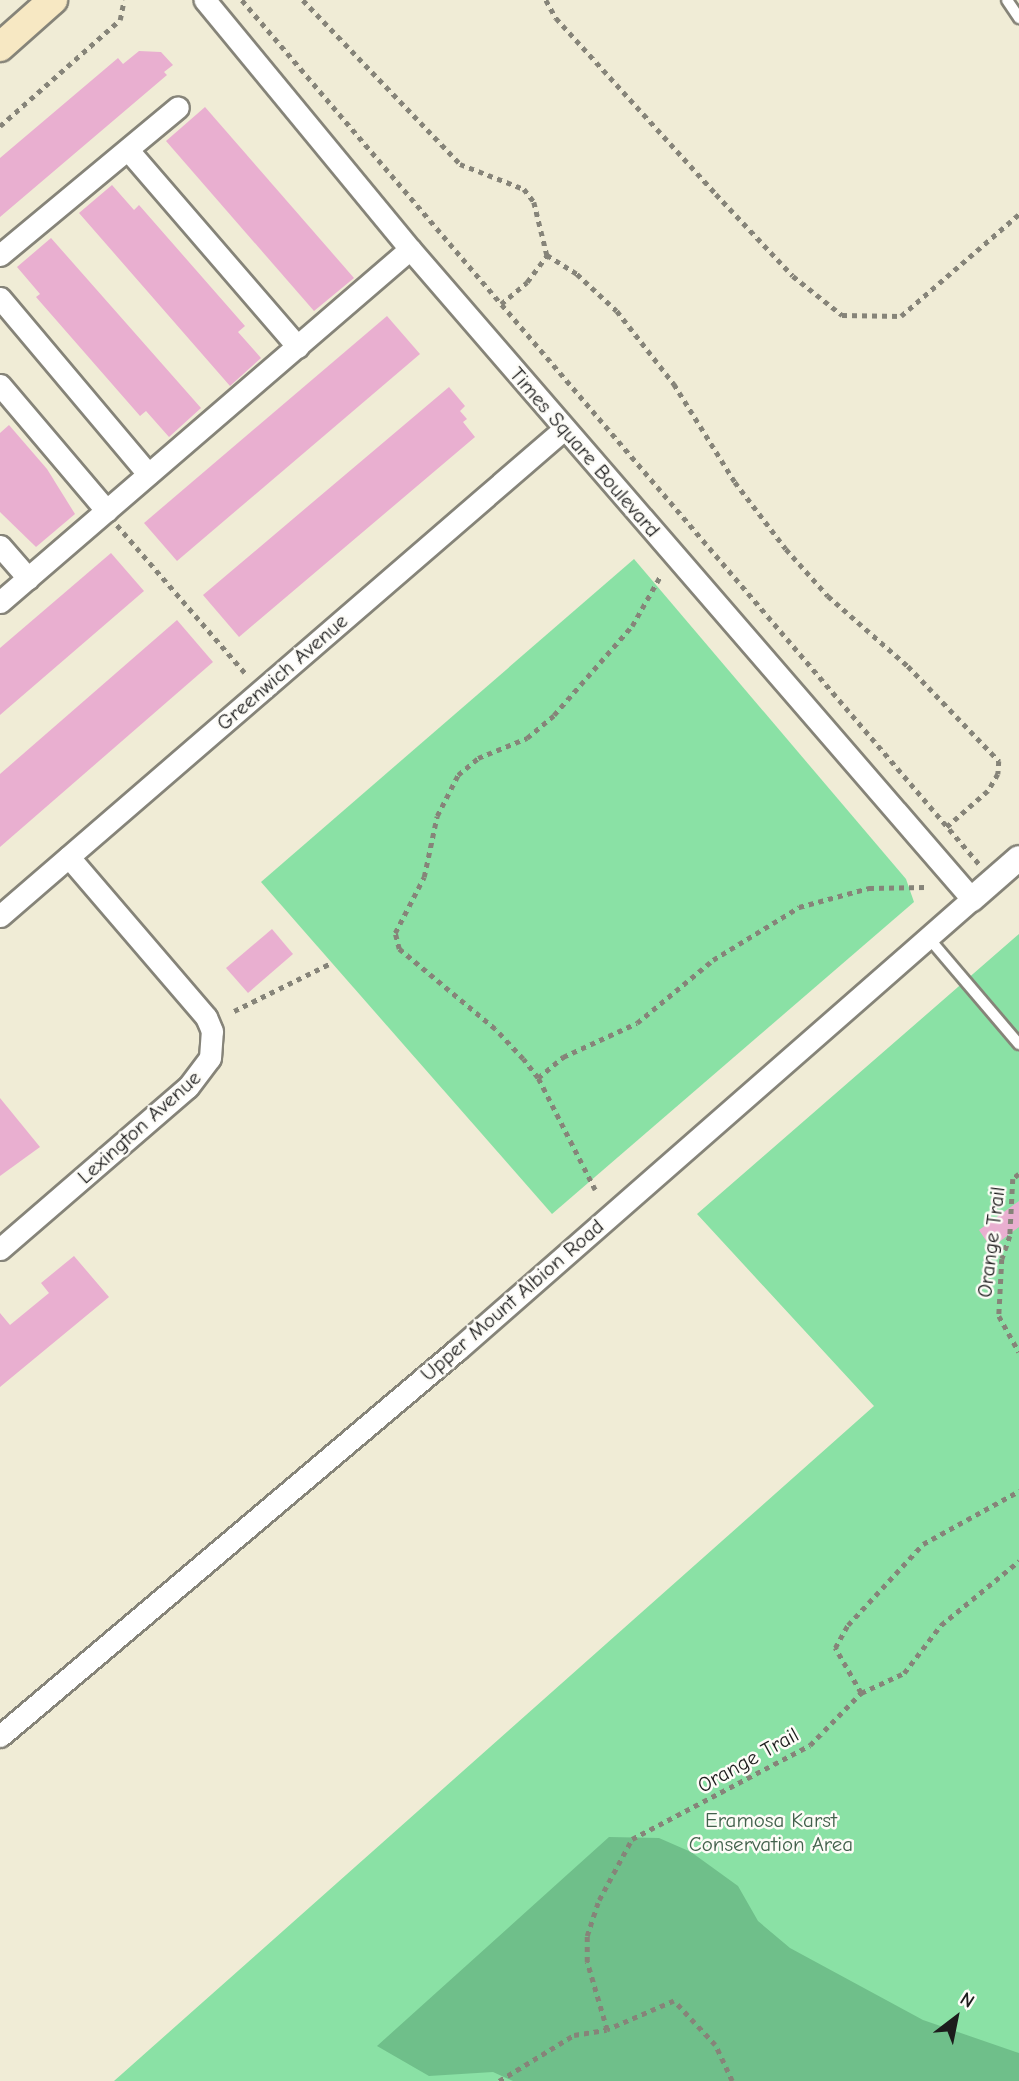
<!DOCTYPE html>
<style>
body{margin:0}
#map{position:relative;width:1019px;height:2081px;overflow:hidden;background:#f0ecd6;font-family:"Comic Neue",sans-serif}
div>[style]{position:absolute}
.green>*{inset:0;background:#8ae1a5}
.forest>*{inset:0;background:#6fbf8a}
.building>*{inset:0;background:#e9afd0}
.path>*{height:4.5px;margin-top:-2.25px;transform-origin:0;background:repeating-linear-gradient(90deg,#868479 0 5px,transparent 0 10px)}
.roads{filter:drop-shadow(2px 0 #868479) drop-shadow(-2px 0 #868479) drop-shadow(0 2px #868479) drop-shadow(0 -2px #868479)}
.service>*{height:10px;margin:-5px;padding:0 5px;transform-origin:5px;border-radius:5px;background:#fff}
.minor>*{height:21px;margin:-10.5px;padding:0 10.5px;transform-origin:10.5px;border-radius:10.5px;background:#fff}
.tertiary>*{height:24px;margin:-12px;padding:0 12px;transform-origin:12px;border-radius:12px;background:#fff}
.secondary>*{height:28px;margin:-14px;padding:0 14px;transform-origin:14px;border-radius:14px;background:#f7e8c3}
span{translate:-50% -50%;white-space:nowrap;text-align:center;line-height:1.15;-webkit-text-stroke:5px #fdfcf7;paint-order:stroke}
.street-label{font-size:21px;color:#1c1c1c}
.park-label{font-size:21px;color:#42614c}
.north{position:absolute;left:921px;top:1983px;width:70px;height:70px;-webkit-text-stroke:5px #fdfcf7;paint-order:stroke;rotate:32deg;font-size:19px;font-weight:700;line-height:28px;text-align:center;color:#1c1c1c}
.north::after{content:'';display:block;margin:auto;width:24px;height:32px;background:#1c1c1c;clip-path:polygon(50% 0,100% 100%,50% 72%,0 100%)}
</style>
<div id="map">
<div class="green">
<i style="clip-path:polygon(634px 559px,906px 879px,914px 902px,552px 1214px,261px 882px)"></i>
<i style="clip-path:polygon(1019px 934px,1019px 2081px,114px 2081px,874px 1406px,697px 1214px)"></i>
</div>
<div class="forest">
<i style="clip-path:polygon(609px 1837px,659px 1838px,691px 1852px,738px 1886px,758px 1921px,790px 1948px,923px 2020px,1019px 2053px,1019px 2081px,513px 2081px,493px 2072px,429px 2076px,377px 2046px)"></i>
</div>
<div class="building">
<i style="clip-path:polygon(139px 51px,161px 52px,173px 65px,164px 72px,167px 75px,0 217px,0 158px,118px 58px,123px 64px)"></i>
<i style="clip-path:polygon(205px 107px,354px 278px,314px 311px,166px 141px)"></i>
<i style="clip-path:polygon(112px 185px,134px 210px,139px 205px,245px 326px,238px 332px,261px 358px,230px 386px,79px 213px)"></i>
<i style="clip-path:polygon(51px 238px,201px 408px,169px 437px,146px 411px,140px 416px,36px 297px,40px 294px,17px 267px)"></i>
<i style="clip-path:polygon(387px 316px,420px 354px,177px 561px,144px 523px)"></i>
<i style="clip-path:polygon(449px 387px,465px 406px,460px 411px,467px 419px,463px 422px,475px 437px,239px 637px,203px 595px)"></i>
<i style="clip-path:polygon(9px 425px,47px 469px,75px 514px,36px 547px,0 512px,0 433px)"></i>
<i style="clip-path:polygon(111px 553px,144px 591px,0 715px,0 648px)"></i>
<i style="clip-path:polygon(177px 620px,213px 662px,0 847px,0 774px)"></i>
<i style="clip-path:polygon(272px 929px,293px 954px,248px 993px,226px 968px)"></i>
<i style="clip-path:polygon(0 1098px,40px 1147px,0 1176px)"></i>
<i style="clip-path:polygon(1019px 1201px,1019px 1227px,991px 1248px,979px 1230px)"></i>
<i style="clip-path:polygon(74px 1256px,109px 1297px,0 1387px,0 1313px,10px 1325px,49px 1293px,41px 1283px)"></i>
</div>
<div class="path">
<i style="left:242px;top:0;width:1137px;rotate:49.53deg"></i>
<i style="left:303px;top:0;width:227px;rotate:46.2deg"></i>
<i style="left:460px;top:164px;width:69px;rotate:21.3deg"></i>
<i style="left:524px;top:189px;width:16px;rotate:52deg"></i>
<i style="left:534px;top:202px;width:55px;rotate:76.2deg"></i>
<i style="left:547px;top:255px;width:36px;rotate:32deg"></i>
<i style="left:577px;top:274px;width:54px;rotate:42.8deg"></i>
<i style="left:617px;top:311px;width:93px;rotate:52deg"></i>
<i style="left:674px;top:384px;width:115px;rotate:58.1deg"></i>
<i style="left:735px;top:482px;width:84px;rotate:52.7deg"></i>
<i style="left:786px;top:549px;width:63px;rotate:48.2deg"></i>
<i style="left:828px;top:596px;width:106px;rotate:41.2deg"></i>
<i style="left:908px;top:666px;width:132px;rotate:46.2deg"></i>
<i style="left:999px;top:761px;width:13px;rotate:94deg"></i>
<i style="left:998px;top:774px;width:20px;rotate:120deg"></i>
<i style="left:988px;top:791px;width:55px;rotate:138.7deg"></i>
<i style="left:546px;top:0;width:21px;rotate:61deg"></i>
<i style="left:556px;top:18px;width:238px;rotate:47.7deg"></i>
<i style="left:716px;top:194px;width:112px;rotate:46.8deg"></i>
<i style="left:793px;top:276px;width:63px;rotate:38.5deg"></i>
<i style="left:842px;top:315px;width:59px;rotate:1deg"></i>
<i style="left:901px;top:316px;width:156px;rotate:-40.8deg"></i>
<i style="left:0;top:126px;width:160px;rotate:-41.5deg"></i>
<i style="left:120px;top:20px;width:20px;rotate:-79deg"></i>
<i style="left:501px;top:304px;width:34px;rotate:-40deg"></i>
<i style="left:527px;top:282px;width:34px;rotate:-53deg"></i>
<i style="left:117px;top:525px;width:196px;rotate:49.1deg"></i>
<i style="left:234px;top:1011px;width:106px;rotate:-26.3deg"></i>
<i style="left:538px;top:1078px;width:33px;rotate:-40deg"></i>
<i style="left:563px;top:1057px;width:81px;rotate:-24.7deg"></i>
<i style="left:637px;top:1023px;width:99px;rotate:-39.7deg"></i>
<i style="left:713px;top:960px;width:101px;rotate:-31.6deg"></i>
<i style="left:799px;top:907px;width:73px;rotate:-15.2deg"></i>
<i style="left:869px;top:888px;width:56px;rotate:-1deg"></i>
<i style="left:1019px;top:1174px;width:8px;rotate:140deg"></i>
<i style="left:1013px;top:1179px;width:57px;rotate:93deg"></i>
<i style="left:1010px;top:1236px;width:24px;rotate:109deg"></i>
<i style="left:1002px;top:1259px;width:57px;rotate:93deg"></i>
<i style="left:999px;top:1316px;width:41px;rotate:60.9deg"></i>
<i style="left:595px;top:1190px;width:126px;rotate:-117deg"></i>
<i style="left:538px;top:1078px;width:24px;rotate:-128deg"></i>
<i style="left:523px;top:1059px;width:41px;rotate:-133deg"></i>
<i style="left:495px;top:1029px;width:125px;rotate:-140.2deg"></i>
<i style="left:399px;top:949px;width:16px;rotate:-104deg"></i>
<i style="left:395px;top:933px;width:63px;rotate:-62.6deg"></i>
<i style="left:424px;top:877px;width:62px;rotate:-78deg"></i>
<i style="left:437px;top:816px;width:46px;rotate:-62.9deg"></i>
<i style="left:458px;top:775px;width:26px;rotate:-40deg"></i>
<i style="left:478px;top:758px;width:53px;rotate:-22.2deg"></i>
<i style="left:527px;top:738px;width:35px;rotate:-40deg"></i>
<i style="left:554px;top:715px;width:118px;rotate:-48.8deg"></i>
<i style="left:632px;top:626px;width:59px;rotate:-60.4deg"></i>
<i style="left:861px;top:1693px;width:47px;rotate:-24.9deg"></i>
<i style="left:904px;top:1673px;width:61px;rotate:-52.4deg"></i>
<i style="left:941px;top:1625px;width:101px;rotate:-39.4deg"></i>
<i style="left:499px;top:2081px;width:88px;rotate:-31.5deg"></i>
<i style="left:574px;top:2035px;width:33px;rotate:-9deg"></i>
<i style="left:732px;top:2081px;width:40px;rotate:-115deg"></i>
<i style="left:715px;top:2045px;width:60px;rotate:-133deg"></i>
<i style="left:674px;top:2001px;width:73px;rotate:156.6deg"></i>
<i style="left:607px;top:2030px;width:71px;rotate:-106.4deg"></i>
<i style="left:587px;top:1962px;width:26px;rotate:-90deg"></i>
<i style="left:587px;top:1936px;width:38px;rotate:-72deg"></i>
<i style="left:599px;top:1900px;width:69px;rotate:-61.6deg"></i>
<i style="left:632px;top:1839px;width:201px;rotate:-27.8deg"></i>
<i style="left:810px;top:1745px;width:73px;rotate:-45.6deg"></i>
<i style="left:861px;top:1693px;width:52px;rotate:-120deg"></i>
<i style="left:835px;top:1648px;width:26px;rotate:-61deg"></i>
<i style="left:848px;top:1625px;width:110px;rotate:-47.2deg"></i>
<i style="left:923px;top:1544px;width:110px;rotate:-28.9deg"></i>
</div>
<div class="roads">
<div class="service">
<i style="left:1007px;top:0;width:22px;rotate:56deg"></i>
<i style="left:927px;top:936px;width:142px;rotate:49.6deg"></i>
</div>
<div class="minor">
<i style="left:128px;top:150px;width:260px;rotate:49.2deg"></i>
<i style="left:0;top:255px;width:231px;rotate:-39.7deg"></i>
<i style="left:0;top:298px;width:230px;rotate:49.9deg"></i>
<i style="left:0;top:385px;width:165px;rotate:49.7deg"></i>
<i style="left:0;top:546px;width:43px;rotate:48.8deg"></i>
<i style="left:0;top:602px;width:541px;rotate:-40.73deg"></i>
<i style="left:0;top:916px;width:745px;rotate:-40.81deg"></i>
<i style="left:0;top:1249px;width:248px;rotate:-40.8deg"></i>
<i style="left:188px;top:1087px;width:36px;rotate:-53deg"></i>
<i style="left:210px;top:1058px;width:27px;rotate:-86deg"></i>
<i style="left:212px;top:1031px;width:15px;rotate:-113deg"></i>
<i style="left:206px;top:1017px;width:211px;rotate:-130.6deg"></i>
<i style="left:0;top:1736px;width:598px;rotate:-40.19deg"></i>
<i style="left:457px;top:1350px;width:685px;rotate:-41.21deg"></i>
<i style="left:972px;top:899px;width:859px;rotate:-130.85deg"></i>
<i style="left:410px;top:249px;width:323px;rotate:-129.5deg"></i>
</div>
<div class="tertiary">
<i style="left:972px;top:899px;width:62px;rotate:-41.1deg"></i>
</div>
<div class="secondary">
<i style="left:0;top:47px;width:71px;rotate:-41.6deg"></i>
</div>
</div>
<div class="street-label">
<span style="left:585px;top:452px;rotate:49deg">Times Square Boulevard</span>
<span style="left:282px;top:672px;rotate:-41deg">Greenwich Avenue</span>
<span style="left:139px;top:1127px;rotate:-42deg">Lexington Avenue</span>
<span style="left:991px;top:1242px;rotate:-83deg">Orange Trail</span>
<span style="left:512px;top:1300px;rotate:-41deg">Upper Mount Albion Road</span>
<span style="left:748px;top:1760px;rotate:-29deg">Orange Trail</span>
</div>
<div class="park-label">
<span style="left:771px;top:1832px">Eramosa Karst<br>Conservation Area</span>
</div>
<div class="north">N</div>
</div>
